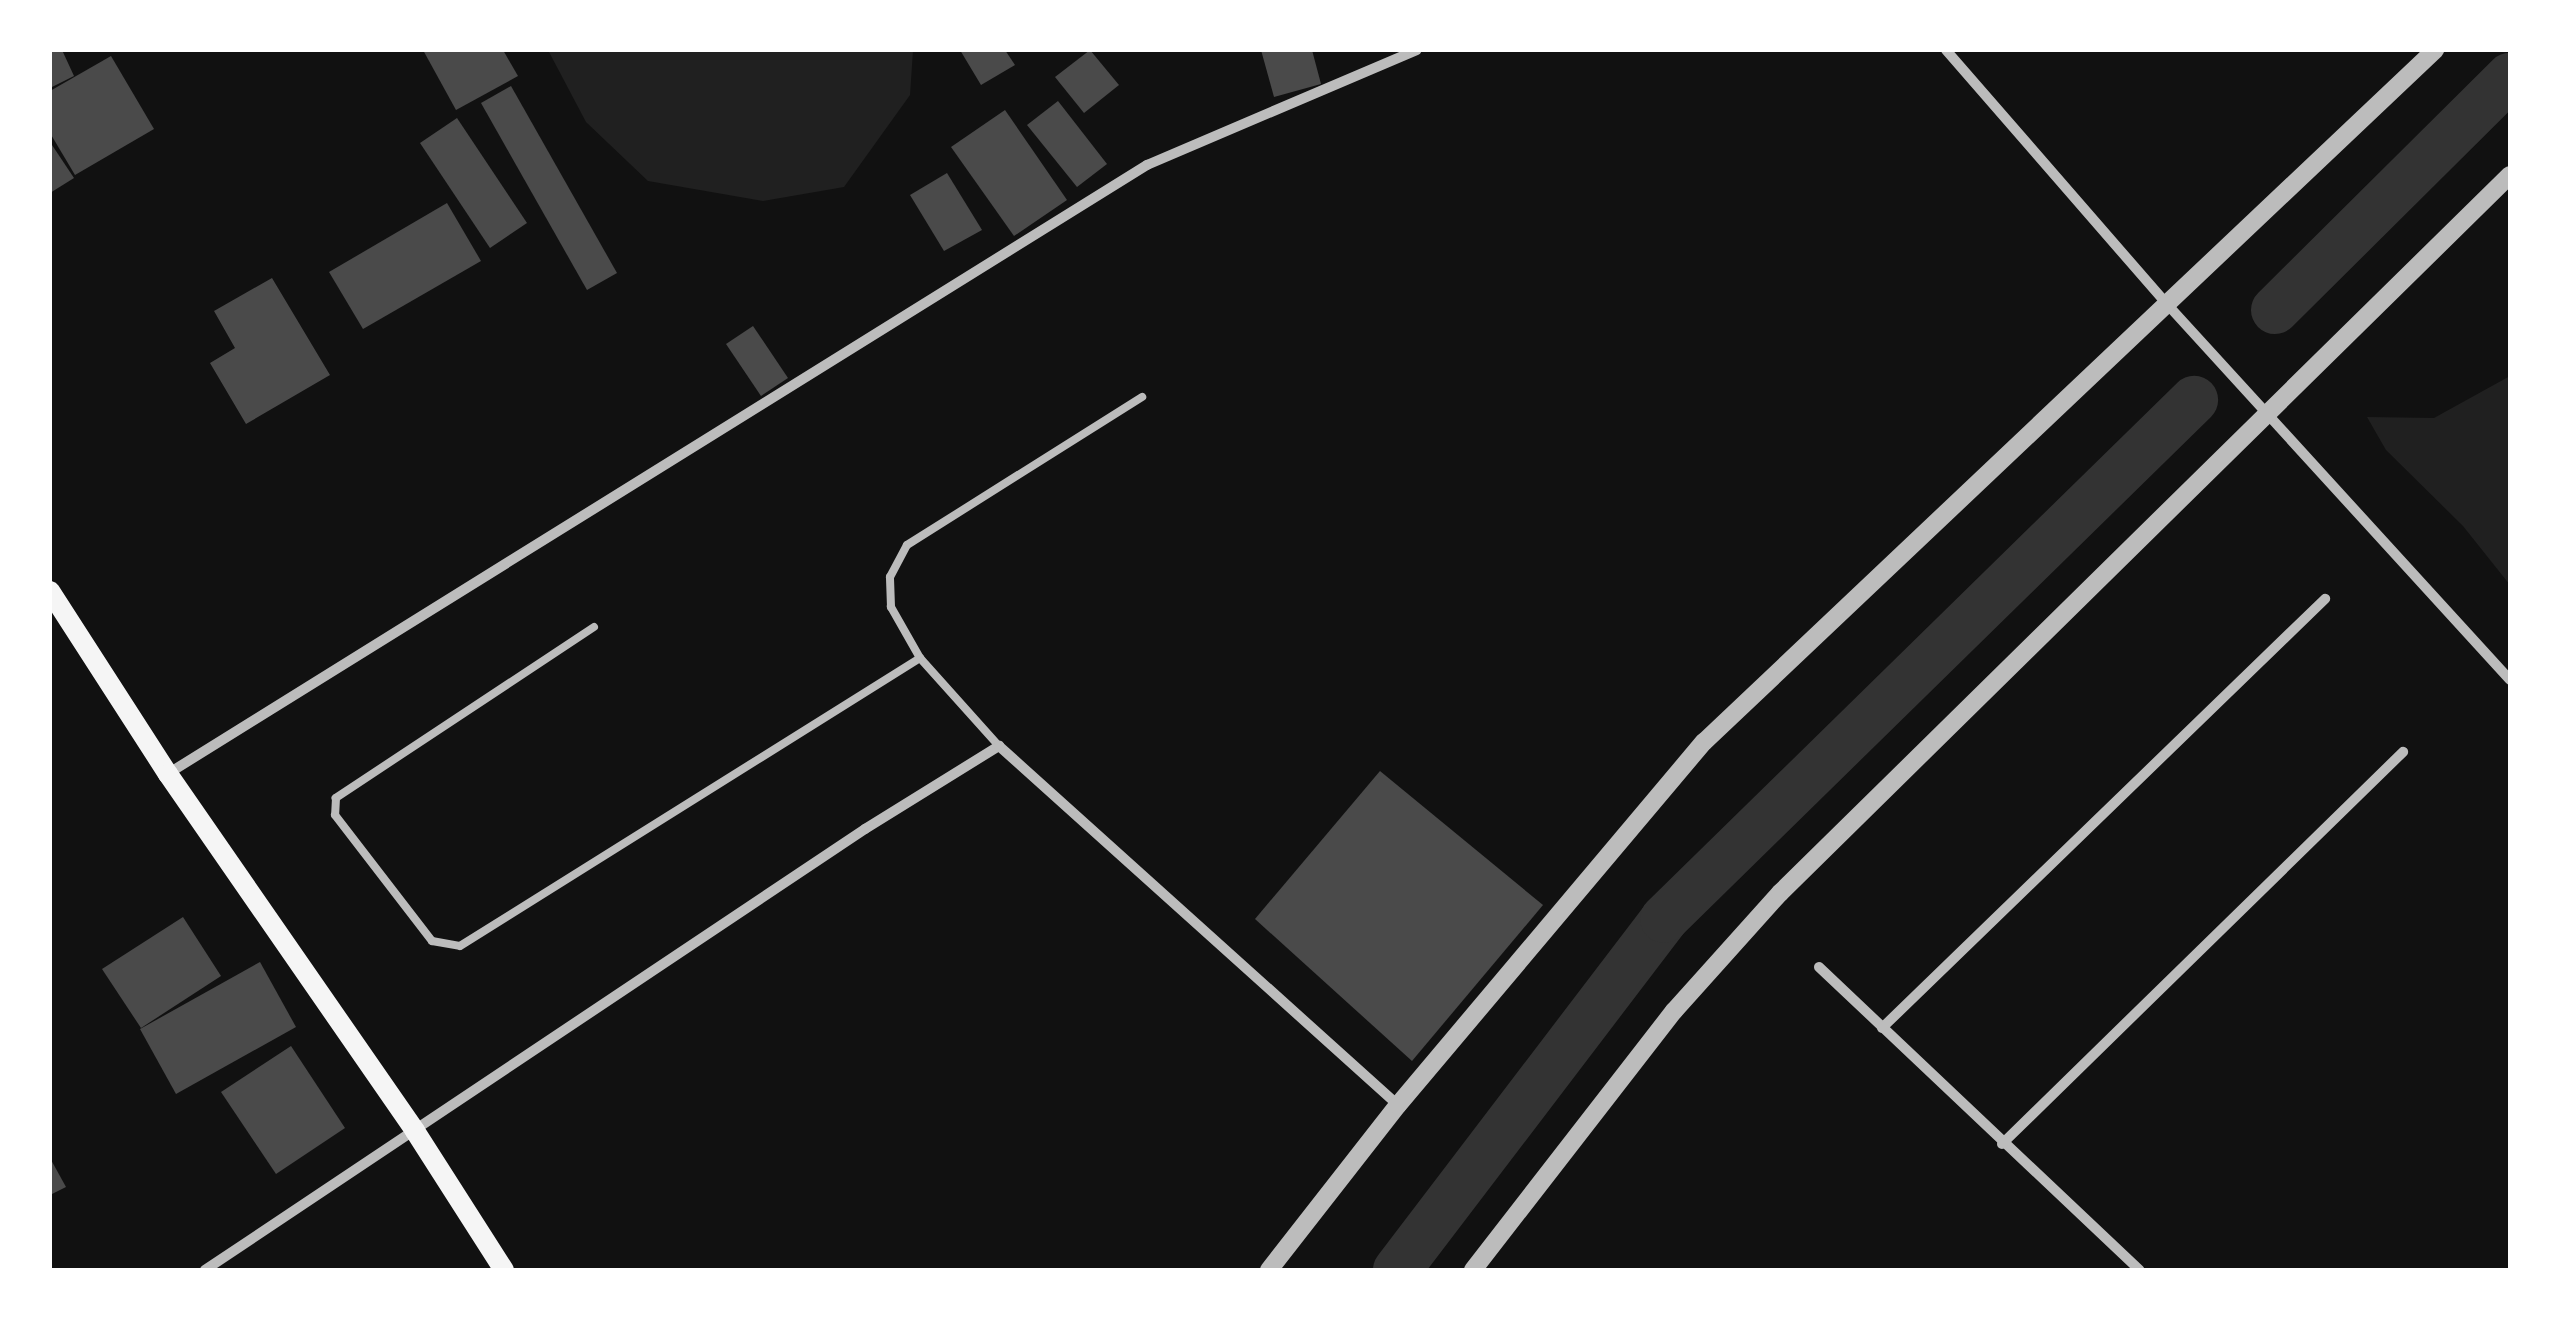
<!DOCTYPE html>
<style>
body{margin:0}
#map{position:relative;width:2560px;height:1320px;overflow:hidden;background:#111;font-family:"Nunito Sans",sans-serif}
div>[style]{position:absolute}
.green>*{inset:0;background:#202020}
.canal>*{height:48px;margin:-24px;padding:0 24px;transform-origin:24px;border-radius:24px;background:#333}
.building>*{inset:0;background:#4a4a4a}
.service>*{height:8px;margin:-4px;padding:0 4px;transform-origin:4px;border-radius:4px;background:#bcbcbc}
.minor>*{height:10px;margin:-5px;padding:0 5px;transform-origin:5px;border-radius:5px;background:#bcbcbc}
.tertiary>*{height:18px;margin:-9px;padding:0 9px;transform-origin:9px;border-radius:9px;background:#bcbcbc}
.secondary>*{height:20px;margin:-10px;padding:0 10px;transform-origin:10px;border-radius:10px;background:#f5f5f5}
span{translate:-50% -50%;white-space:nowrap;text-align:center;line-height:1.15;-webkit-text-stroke:10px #fff;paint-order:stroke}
.frame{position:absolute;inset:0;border:52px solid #fff;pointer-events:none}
</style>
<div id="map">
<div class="green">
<i style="clip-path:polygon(548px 50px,913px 50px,910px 95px,844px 187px,763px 201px,648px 181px,586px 122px)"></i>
<i style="clip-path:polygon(2510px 376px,2510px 585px,2463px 526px,2386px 450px,2367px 417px,2434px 418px)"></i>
</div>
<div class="canal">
<i style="left:2275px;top:310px;width:331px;rotate:-44.8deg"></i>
<i style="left:1397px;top:1270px;width:441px;rotate:-52.7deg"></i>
<i style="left:1664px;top:919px;width:742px;rotate:-44.4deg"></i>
</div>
<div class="building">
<i style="clip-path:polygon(50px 50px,62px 50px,74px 76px,50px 88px)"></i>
<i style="clip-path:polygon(423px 50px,503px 50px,518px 76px,456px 110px)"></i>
<i style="clip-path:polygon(960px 50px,1005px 50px,1015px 65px,981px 85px)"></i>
<i style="clip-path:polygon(1090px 50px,1119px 85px,1084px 113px,1055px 77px)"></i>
<i style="clip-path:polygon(1261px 50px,1312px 50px,1321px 84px,1274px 97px)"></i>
<i style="clip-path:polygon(111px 56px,154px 129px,75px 175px,50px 133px,50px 91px)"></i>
<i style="clip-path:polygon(511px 86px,617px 273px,587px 290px,481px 103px)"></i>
<i style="clip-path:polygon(1058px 101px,1107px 164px,1077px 187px,1027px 125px)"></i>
<i style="clip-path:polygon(1005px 110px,1067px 200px,1014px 236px,951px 147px)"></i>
<i style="clip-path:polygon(457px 118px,527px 223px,490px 248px,420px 143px)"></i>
<i style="clip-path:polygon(50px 142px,74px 178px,50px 193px)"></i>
<i style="clip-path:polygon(947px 173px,982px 230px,944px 251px,910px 195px)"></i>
<i style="clip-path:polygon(447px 203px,481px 261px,363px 329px,329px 272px)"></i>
<i style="clip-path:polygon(272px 278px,330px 375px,246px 424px,210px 363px,235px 348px,214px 311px)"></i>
<i style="clip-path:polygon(753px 326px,788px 378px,761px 396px,726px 344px)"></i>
<i style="clip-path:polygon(1380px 771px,1543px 905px,1412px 1061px,1255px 919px)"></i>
<i style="clip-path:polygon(183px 917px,221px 976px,141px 1028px,102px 969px)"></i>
<i style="clip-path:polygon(260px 962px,296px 1027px,176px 1094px,140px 1029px)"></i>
<i style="clip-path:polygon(291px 1046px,345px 1128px,276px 1174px,221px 1092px)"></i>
<i style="clip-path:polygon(50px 1158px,66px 1187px,50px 1195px)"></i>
</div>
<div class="service">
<i style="left:594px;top:627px;width:310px;rotate:146.5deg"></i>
<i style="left:336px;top:798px;width:17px;rotate:93deg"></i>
<i style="left:335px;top:815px;width:159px;rotate:52.4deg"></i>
<i style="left:432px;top:941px;width:28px;rotate:10deg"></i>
<i style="left:460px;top:946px;width:543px;rotate:-32.05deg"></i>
<i style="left:920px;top:658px;width:118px;rotate:48.1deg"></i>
<i style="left:920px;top:658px;width:59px;rotate:-119.6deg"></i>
<i style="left:891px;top:607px;width:30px;rotate:-92deg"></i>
<i style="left:890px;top:577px;width:36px;rotate:-62deg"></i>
<i style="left:907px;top:545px;width:278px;rotate:-32.2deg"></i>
</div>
<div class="minor">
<i style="left:1946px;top:50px;width:335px;rotate:49deg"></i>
<i style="left:2166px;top:303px;width:510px;rotate:47.62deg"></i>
<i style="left:169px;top:773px;width:1152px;rotate:-31.87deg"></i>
<i style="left:1147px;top:165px;width:293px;rotate:-23.1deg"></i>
<i style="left:1819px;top:967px;width:441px;rotate:43.4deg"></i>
<i style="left:1882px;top:1028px;width:617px;rotate:-44.08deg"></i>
<i style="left:2002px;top:1144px;width:561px;rotate:-44.35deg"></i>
<i style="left:205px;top:1270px;width:794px;rotate:-33.75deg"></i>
<i style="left:865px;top:829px;width:158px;rotate:-31.8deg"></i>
<i style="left:999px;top:746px;width:537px;rotate:41.98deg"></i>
</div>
<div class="tertiary">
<i style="left:1269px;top:1270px;width:209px;rotate:-52deg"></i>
<i style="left:1398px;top:1105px;width:475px;rotate:-49.9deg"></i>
<i style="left:1704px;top:742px;width:1007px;rotate:-43.43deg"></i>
<i style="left:1473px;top:1270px;width:328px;rotate:-52.2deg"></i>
<i style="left:1674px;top:1011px;width:159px;rotate:-48.1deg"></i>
<i style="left:1780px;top:893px;width:1024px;rotate:-44.53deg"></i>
</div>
<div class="secondary">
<i style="left:50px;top:591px;width:218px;rotate:57.2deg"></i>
<i style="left:168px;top:774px;width:434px;rotate:55.3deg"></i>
<i style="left:415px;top:1131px;width:165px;rotate:57.4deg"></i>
</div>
<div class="frame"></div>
</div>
